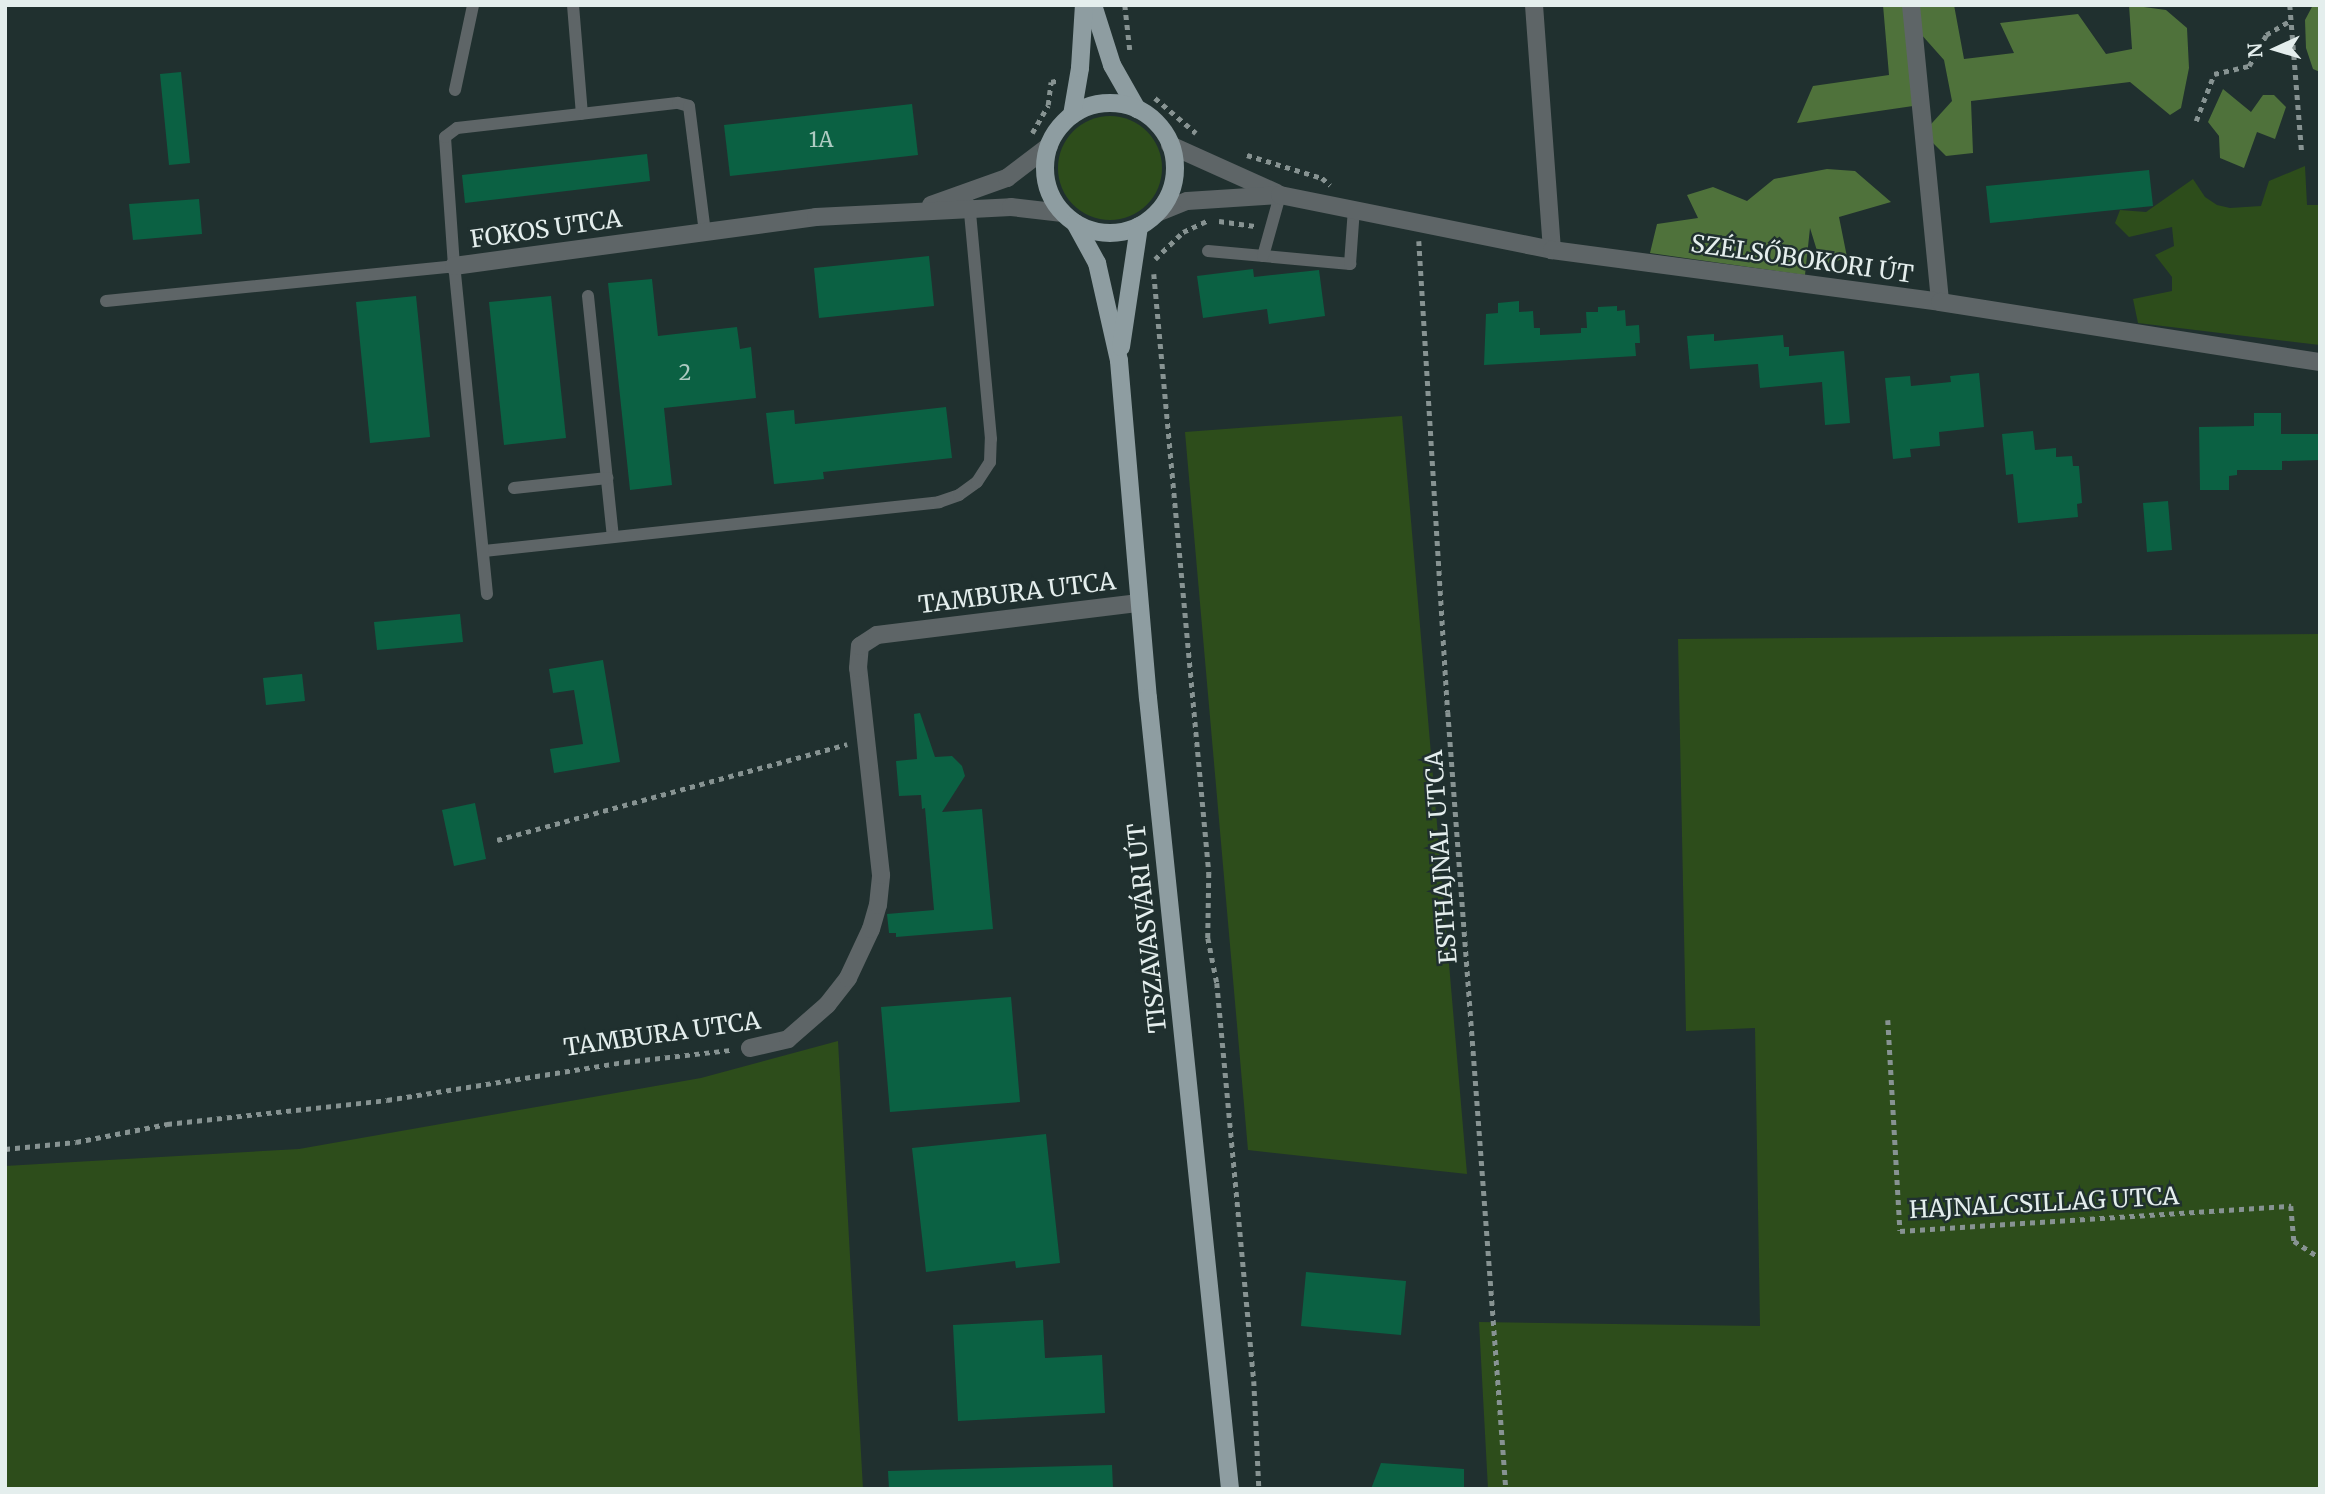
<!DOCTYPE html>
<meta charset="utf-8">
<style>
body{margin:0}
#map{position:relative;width:2325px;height:1494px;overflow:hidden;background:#20302f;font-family:Merriweather,serif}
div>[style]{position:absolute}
.green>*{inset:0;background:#2d4d1b}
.round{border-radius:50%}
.forest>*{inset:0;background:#4f723b}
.building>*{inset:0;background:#0b6143}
.path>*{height:4.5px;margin-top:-2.25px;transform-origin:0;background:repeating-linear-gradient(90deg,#879392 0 5px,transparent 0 10px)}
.service>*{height:12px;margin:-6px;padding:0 6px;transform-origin:6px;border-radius:6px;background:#5e6567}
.minor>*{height:18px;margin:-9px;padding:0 9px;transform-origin:9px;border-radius:9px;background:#5e6567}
.primary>*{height:18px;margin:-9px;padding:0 9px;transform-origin:9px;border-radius:9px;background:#8e9da1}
.primary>.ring{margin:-9px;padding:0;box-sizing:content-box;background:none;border:18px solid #8e9da1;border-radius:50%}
span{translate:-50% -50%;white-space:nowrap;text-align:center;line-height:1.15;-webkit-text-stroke:5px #20302f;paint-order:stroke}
.number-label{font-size:21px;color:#aecbc2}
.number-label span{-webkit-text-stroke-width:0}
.street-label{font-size:24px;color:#e4eeed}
.frame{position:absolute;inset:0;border:7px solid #e4eeed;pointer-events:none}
.north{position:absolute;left:2241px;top:14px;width:70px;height:70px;-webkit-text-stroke:5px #20302f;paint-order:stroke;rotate:266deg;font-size:19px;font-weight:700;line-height:28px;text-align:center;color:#e4eeed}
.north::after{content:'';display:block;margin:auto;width:24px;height:32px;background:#e4eeed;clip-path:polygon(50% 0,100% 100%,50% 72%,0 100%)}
</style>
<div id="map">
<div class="green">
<i class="round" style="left:1058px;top:116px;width:104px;height:104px"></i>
<i style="clip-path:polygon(2305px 166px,2307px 205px,2320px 205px,2320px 345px,2138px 323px,2133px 299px,2172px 291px,2172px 277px,2155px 255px,2174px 246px,2172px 227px,2129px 237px,2115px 223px,2120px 210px,2146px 212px,2193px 179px,2205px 197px,2217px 205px,2230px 208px,2261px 206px,2269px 181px)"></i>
<i style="clip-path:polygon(1402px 416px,1467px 1174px,1248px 1150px,1185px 432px)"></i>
<i style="clip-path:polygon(2320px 634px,2320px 1489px,1488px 1489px,1479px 1322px,1760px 1326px,1755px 1028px,1686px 1031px,1678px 639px)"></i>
<i style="clip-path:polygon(838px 1041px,863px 1489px,5px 1489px,5px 1166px,299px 1149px,701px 1078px)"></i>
</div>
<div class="forest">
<i style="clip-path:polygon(1883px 5px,1903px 5px,1913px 106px,1797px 123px,1813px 86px,1889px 75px)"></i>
<i style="clip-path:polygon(1921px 5px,1954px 5px,1964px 59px,2014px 53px,2000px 23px,2078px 14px,2106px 54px,2132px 49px,2129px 5px,2166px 10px,2187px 28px,2189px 68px,2181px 108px,2170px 115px,2130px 82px,1971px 101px,1973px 153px,1946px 156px,1923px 133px,1952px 101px,1944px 60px,1920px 33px,1918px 9px)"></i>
<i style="clip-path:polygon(2313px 5px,2320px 5px,2320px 72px,2313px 69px,2306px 48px,2305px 20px)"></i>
<i style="clip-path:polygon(2223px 89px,2251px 112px,2263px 95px,2274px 95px,2286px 107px,2275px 139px,2257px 132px,2244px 168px,2220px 158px,2219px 136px,2208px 122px)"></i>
<i style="clip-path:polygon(1827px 169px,1855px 171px,1891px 202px,1839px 217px,1847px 257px,1822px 267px,1810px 228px,1805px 275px,1650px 253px,1657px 224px,1698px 218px,1687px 195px,1713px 187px,1747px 201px,1774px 179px)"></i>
</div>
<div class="building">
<i style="clip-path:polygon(181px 72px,190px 163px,169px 165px,160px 74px)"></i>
<i style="clip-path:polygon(912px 104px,918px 155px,730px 176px,724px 125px)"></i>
<i style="clip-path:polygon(647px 154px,650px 181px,465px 203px,462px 175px)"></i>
<i style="clip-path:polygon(2149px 170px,2153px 206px,1990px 223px,1986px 186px)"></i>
<i style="clip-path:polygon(199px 199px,202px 234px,133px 240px,129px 204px)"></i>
<i style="clip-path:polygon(929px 256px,934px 306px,819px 318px,814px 268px)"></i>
<i style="clip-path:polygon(1253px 269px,1254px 277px,1319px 270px,1325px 316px,1269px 324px,1267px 309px,1203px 318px,1197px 276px)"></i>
<i style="clip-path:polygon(652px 279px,658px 336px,737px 327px,740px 349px,751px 347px,756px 398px,664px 408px,672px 485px,630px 490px,608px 283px)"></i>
<i style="clip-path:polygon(416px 296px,430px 437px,370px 443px,356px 302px)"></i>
<i style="clip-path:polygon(551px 296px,566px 438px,504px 445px,489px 302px)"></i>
<i style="clip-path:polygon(1519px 301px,1519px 312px,1533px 311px,1534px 328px,1540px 328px,1540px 335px,1581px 333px,1581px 328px,1587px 328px,1586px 312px,1598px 312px,1598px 307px,1617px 306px,1617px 311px,1625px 310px,1626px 326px,1639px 325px,1640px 343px,1635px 343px,1636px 356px,1484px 365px,1486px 314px,1498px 313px,1498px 303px)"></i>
<i style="clip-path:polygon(1714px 334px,1714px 341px,1783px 335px,1784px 347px,1789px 347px,1789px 356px,1844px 351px,1850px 423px,1825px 425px,1822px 382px,1760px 388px,1758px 364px,1690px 369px,1687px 336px)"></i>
<i style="clip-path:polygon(1979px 373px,1984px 427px,1939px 432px,1940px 446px,1910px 449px,1911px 457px,1893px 459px,1885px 378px,1910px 376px,1911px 386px,1951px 382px,1950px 376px)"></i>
<i style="clip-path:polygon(946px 407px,952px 458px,823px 472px,824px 479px,774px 484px,766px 413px,794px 410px,795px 424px)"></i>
<i style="clip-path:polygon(2254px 413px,2281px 413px,2281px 434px,2320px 434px,2320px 460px,2282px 461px,2282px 470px,2237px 470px,2237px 475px,2229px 476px,2229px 490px,2200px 490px,2199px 427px,2254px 426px)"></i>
<i style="clip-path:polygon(2033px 431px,2035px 450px,2056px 448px,2056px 457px,2072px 456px,2073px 466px,2079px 466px,2082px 503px,2077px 504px,2078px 517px,2018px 523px,2013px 474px,2006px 475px,2002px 434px)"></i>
<i style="clip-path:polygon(2168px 501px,2172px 550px,2147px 552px,2143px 503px)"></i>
<i style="clip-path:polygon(460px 614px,463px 642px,377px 650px,374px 622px)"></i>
<i style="clip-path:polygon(603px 660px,620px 762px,554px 773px,550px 749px,583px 744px,574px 690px,553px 693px,549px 669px)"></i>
<i style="clip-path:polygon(302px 674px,305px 701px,266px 705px,263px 678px)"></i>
<i style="clip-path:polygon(920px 713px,935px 757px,952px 756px,962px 766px,965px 776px,942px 812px,982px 809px,993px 929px,896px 937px,896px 933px,889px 933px,887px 914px,934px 910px,925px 808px,922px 809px,921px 795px,899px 796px,896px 761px,917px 759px,914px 714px)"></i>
<i style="clip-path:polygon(475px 803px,486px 859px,454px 866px,442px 810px)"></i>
<i style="clip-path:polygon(1011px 997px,1020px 1102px,890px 1112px,881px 1007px)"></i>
<i style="clip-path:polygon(1046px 1134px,1060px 1263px,1016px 1268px,1015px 1261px,926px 1272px,912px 1148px)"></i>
<i style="clip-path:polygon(1306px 1272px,1406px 1281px,1401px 1335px,1301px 1326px)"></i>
<i style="clip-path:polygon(1043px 1320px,1045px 1358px,1102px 1355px,1105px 1413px,958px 1421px,953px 1325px)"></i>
<i style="clip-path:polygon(1381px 1463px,1464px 1469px,1464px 1489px,1371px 1489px)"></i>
<i style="clip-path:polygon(1112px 1465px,1113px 1489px,889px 1489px,888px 1471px)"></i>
</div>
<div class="path">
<i style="left:1125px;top:5px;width:45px;rotate:83.7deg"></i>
<i style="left:2290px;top:5px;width:148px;rotate:85.4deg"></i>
<i style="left:1155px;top:98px;width:54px;rotate:40.5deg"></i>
<i style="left:2196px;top:121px;width:50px;rotate:-69deg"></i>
<i style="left:2214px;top:74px;width:36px;rotate:-13deg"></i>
<i style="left:2249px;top:66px;width:35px;rotate:-61deg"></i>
<i style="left:2266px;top:35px;width:29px;rotate:-31deg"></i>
<i style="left:1032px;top:133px;width:32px;rotate:-60deg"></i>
<i style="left:1048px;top:105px;width:23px;rotate:-83deg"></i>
<i style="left:1051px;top:82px;width:8px;rotate:-14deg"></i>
<i style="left:1247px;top:155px;width:78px;rotate:17deg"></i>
<i style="left:1322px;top:178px;width:11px;rotate:41deg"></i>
<i style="left:1219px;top:221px;width:36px;rotate:8deg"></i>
<i style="left:1419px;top:241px;width:472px;rotate:86.5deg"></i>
<i style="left:1448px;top:712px;width:779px;rotate:85.73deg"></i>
<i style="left:1155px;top:259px;width:39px;rotate:-44deg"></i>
<i style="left:1183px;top:232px;width:26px;rotate:-25deg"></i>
<i style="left:1154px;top:274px;width:602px;rotate:84.75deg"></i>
<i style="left:1209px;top:873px;width:65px;rotate:90.9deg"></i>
<i style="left:1208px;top:938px;width:46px;rotate:78.7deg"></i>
<i style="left:1217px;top:983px;width:400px;rotate:84.7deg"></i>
<i style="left:1254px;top:1381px;width:108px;rotate:87.3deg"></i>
<i style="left:497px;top:840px;width:363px;rotate:-15.3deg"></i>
<i style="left:1888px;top:1020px;width:211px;rotate:86.7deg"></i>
<i style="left:1900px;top:1231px;width:392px;rotate:-3.7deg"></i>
<i style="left:2291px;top:1206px;width:35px;rotate:85deg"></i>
<i style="left:2294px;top:1241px;width:31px;rotate:33deg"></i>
<i style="left:5px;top:1149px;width:71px;rotate:-5.6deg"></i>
<i style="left:76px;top:1142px;width:93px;rotate:-11.2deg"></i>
<i style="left:167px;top:1124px;width:221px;rotate:-6.2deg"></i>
<i style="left:387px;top:1100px;width:241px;rotate:-9.1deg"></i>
<i style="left:625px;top:1062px;width:107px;rotate:-6.5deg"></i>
</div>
<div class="service">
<i style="left:573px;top:5px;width:109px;rotate:85.3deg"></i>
<i style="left:455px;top:90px;width:87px;rotate:-78deg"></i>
<i style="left:1208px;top:251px;width:143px;rotate:5.2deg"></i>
<i style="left:1350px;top:264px;width:56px;rotate:-85.9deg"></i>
<i style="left:1263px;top:256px;width:63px;rotate:-74.4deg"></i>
<i style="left:588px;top:296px;width:242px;rotate:84.1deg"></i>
<i style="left:106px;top:301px;width:350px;rotate:-5.7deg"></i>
<i style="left:514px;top:488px;width:94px;rotate:-6.1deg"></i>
<i style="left:484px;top:551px;width:458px;rotate:-6.1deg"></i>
<i style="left:939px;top:502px;width:21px;rotate:-19deg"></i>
<i style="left:959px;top:495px;width:22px;rotate:-36deg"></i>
<i style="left:977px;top:482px;width:24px;rotate:-57deg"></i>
<i style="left:990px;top:462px;width:23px;rotate:-88deg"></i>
<i style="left:991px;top:439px;width:236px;rotate:-95.3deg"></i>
<i style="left:487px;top:594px;width:330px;rotate:-95.7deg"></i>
<i style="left:454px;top:266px;width:129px;rotate:-94deg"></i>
<i style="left:445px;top:137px;width:15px;rotate:-37deg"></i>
<i style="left:457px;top:128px;width:222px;rotate:-6.5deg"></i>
<i style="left:678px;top:103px;width:11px;rotate:15deg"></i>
<i style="left:689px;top:106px;width:127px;rotate:82.8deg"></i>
</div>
<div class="minor">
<i style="left:1534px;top:5px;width:246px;rotate:85.8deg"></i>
<i style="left:1911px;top:5px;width:298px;rotate:84.4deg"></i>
<i style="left:1170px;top:145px;width:117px;rotate:24.2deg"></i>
<i style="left:931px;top:205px;width:81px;rotate:-19.6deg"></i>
<i style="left:1007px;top:178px;width:53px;rotate:-37.3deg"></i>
<i style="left:1157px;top:213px;width:32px;rotate:-22deg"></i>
<i style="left:1187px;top:201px;width:93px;rotate:-3.7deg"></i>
<i style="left:1280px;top:195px;width:278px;rotate:11.4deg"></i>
<i style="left:1552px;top:250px;width:391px;rotate:7.6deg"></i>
<i style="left:1940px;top:302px;width:385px;rotate:9deg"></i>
<i style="left:454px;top:266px;width:365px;rotate:-7.7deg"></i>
<i style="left:816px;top:217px;width:195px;rotate:-2.9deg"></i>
<i style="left:1011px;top:207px;width:52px;rotate:6.6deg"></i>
<i style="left:750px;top:1048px;width:39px;rotate:-13deg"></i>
<i style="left:788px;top:1039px;width:52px;rotate:-41.1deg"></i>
<i style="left:827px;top:1005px;width:34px;rotate:-52deg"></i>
<i style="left:848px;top:978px;width:54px;rotate:-64.9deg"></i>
<i style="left:871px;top:929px;width:25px;rotate:-74deg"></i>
<i style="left:878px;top:905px;width:30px;rotate:-84deg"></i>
<i style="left:881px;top:875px;width:208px;rotate:-96.3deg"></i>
<i style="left:858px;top:668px;width:22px;rotate:-85deg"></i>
<i style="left:860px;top:646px;width:20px;rotate:-33deg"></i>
<i style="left:877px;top:635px;width:264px;rotate:-7deg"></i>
</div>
<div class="primary">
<i style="left:1093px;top:5px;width:63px;rotate:72.4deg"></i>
<i style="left:1112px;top:65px;width:51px;rotate:60.4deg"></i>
<i class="ring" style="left:1045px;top:103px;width:112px;height:112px"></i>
<i style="left:1072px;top:115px;width:48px;rotate:-80.3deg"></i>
<i style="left:1080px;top:68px;width:63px;rotate:-86.4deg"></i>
<i style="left:1075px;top:223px;width:46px;rotate:61.2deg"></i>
<i style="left:1097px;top:263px;width:100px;rotate:77.3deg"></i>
<i style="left:1119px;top:361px;width:338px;rotate:85.1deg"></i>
<i style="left:1148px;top:698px;width:795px;rotate:84.08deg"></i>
<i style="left:1121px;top:347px;width:122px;rotate:-81.5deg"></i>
</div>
<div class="number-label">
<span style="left:821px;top:140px">1A</span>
<span style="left:685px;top:373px">2</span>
</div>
<div class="street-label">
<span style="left:546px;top:229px;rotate:-8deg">FOKOS UTCA</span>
<span style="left:1802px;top:259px;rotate:8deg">SZÉLSŐBOKORI ÚT</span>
<span style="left:1017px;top:593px;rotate:-7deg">TAMBURA UTCA</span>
<span style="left:1441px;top:857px;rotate:-94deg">ESTHAJNAL UTCA</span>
<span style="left:1147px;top:928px;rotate:-96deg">TISZAVASVÁRI ÚT</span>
<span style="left:662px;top:1034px;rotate:-8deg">TAMBURA UTCA</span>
<span style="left:2044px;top:1203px;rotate:-3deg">HAJNALCSILLAG UTCA</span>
</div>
<div class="frame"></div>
<div class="north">N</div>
</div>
